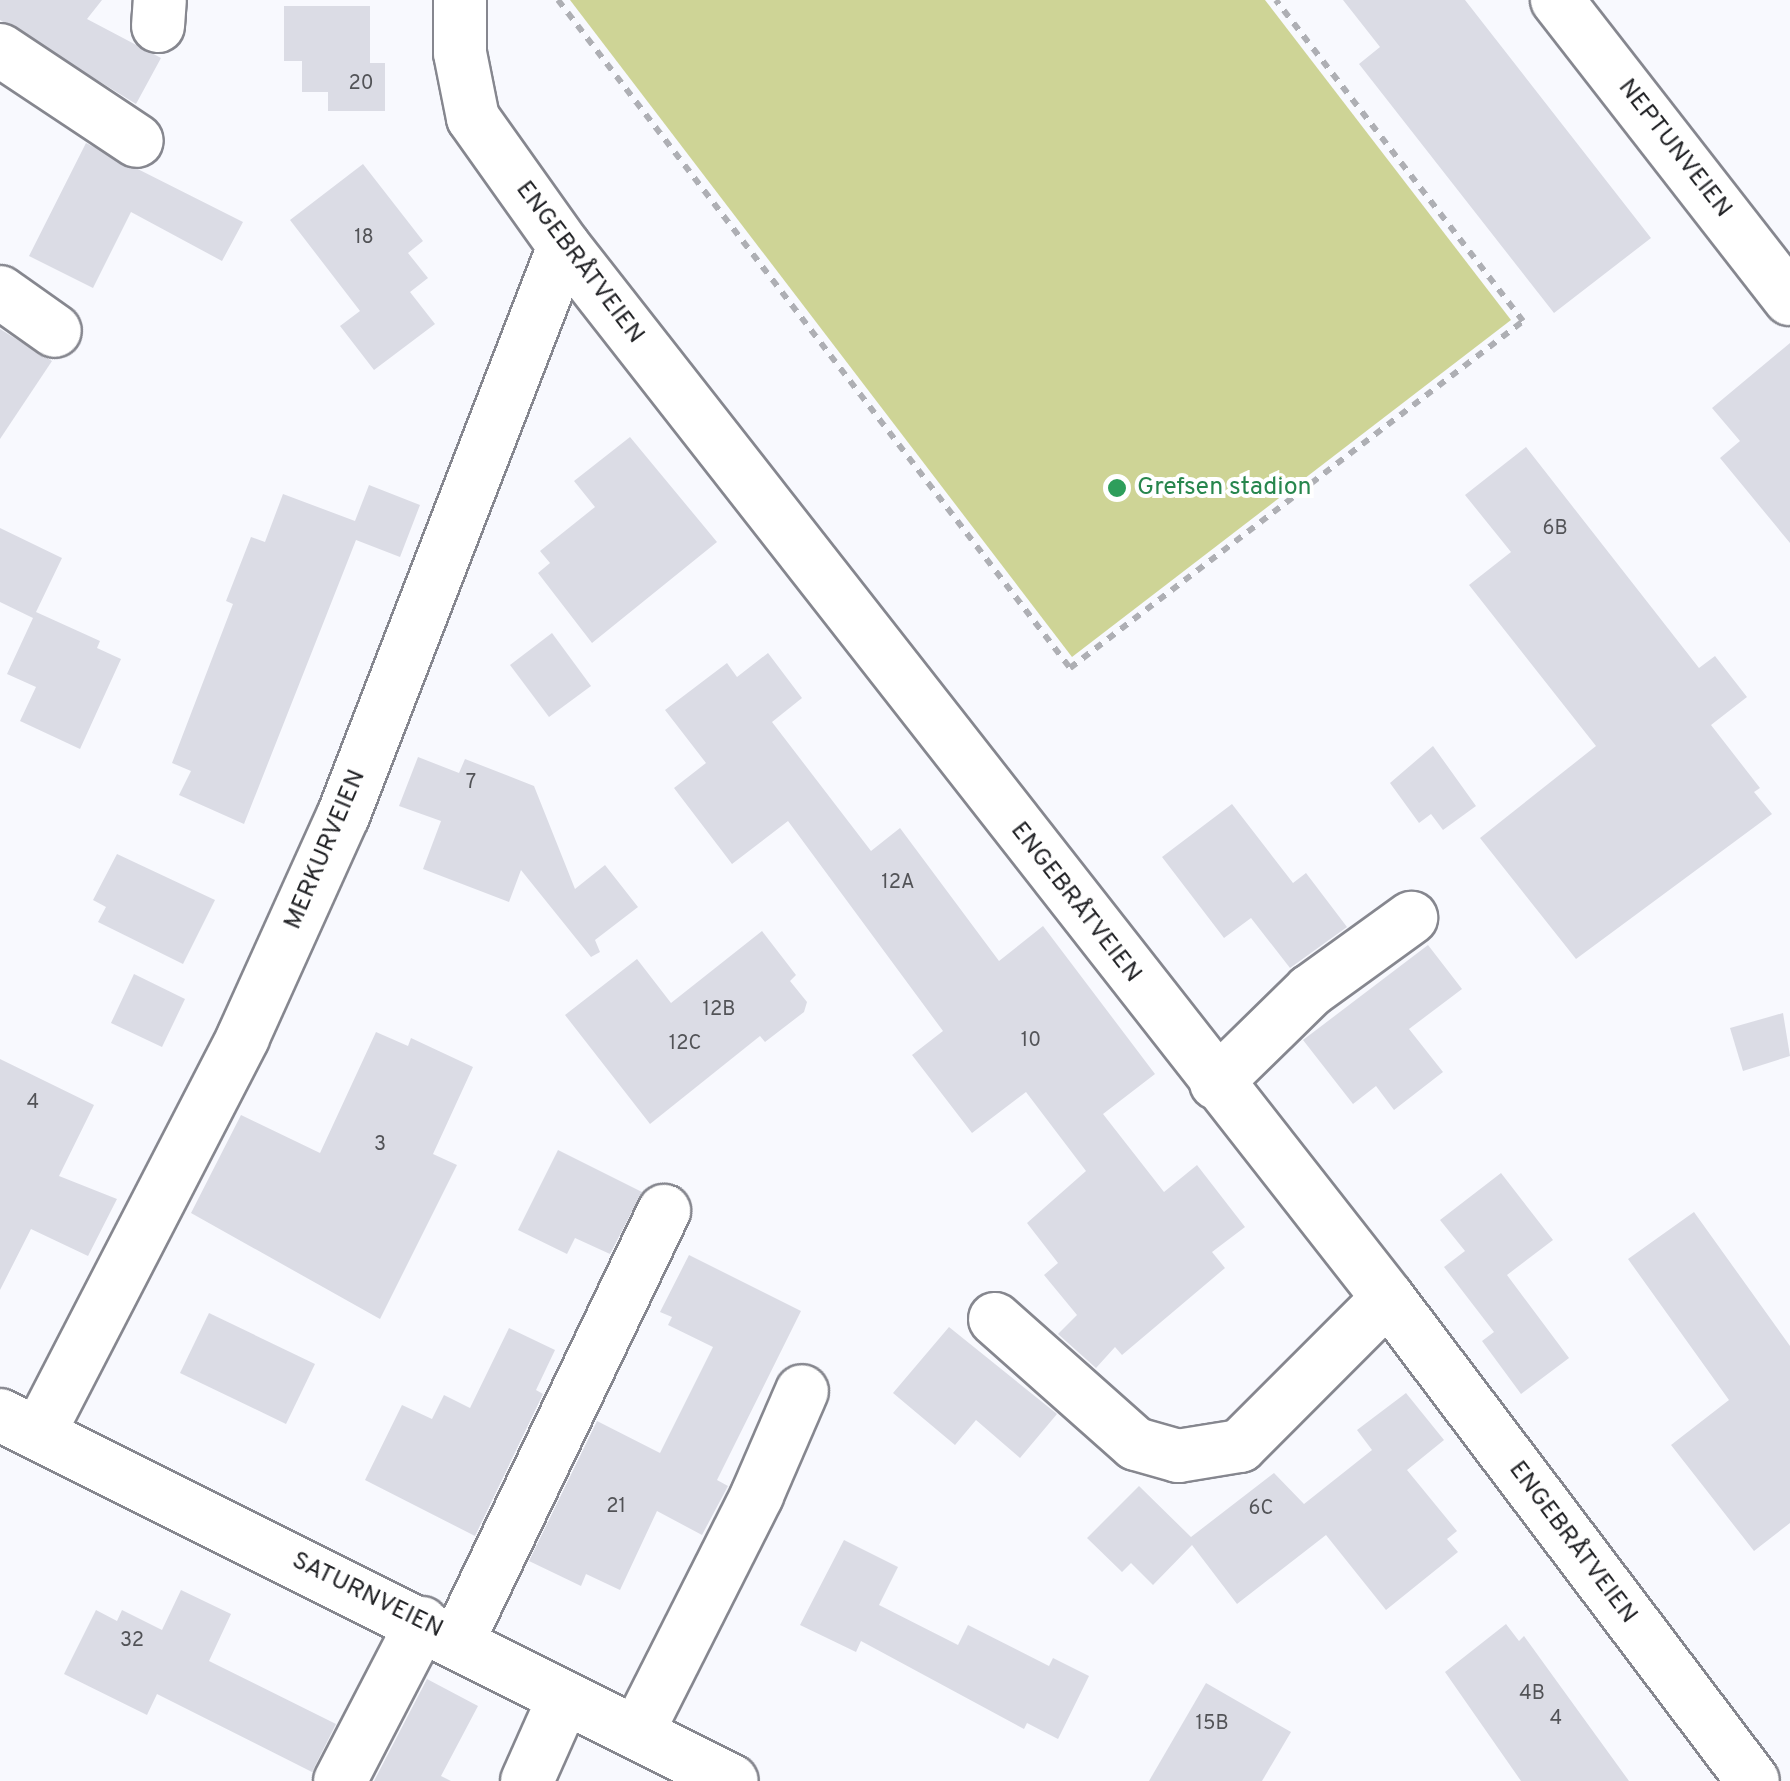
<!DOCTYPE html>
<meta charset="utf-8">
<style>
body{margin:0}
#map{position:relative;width:1790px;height:1781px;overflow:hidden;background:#f8f9fe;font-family:Overpass,sans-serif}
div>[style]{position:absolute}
.green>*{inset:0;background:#ced496}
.building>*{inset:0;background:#dbdce5}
.path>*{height:6px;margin-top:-3px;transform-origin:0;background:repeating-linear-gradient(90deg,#aeafb4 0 8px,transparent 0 16px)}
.roads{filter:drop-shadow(2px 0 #86878f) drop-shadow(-2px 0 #86878f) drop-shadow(0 2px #86878f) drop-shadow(0 -2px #86878f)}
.minor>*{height:52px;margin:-26px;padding:0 26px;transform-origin:26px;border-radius:26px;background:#fff}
.dots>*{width:28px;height:28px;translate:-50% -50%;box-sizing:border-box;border:5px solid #fff;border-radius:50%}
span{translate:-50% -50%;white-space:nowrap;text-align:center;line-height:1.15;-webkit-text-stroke:8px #fff;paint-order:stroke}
.number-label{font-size:20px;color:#525357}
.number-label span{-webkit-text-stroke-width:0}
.street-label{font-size:25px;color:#242528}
.leisure-label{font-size:25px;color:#27864d}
.left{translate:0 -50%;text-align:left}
</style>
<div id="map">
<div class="green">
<i style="clip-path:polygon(570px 0,1265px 0,1511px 320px,1072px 657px)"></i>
</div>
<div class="building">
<i style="clip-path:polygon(0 0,102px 0,87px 19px,161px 58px,136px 104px,0 20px)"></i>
<i style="clip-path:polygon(1343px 0,1465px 0,1651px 238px,1554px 313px,1359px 64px,1380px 47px)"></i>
<i style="clip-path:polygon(284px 6px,370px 6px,370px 63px,385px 63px,385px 111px,328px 111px,328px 92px,302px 92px,302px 61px,284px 61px)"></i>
<i style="clip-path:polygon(86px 143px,243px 222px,222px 261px,131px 212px,93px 288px,29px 256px)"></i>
<i style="clip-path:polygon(363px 164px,423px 241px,408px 253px,428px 278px,410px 292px,435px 324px,374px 370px,340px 326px,360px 311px,290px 220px)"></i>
<i style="clip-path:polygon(0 329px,52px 361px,0 439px)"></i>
<i style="clip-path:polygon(1790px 343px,1790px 543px,1720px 458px,1740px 441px,1712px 408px)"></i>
<i style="clip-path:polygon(630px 437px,717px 542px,592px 643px,538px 573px,550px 563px,540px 551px,595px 507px,574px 481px)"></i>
<i style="clip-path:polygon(1526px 447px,1699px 668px,1715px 656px,1747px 697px,1711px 725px,1760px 788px,1754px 792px,1772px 814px,1576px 959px,1480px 838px,1596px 746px,1469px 585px,1511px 552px,1465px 495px)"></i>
<i style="clip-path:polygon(369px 485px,420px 505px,400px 557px,356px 540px,244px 824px,179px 795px,191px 771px,172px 763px,233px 604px,226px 601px,251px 537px,265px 542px,283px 494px,355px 521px)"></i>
<i style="clip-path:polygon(0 528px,62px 558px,36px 612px,100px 641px,97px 648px,121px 659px,80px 749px,20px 721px,36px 687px,7px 674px,33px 618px,0 602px)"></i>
<i style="clip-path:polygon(552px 633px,591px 686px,549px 717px,510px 665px)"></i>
<i style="clip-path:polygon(768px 653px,802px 698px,772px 722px,871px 851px,900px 828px,999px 961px,1043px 926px,1155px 1074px,1103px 1114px,1164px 1192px,1197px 1165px,1245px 1227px,1212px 1252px,1225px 1268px,1122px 1355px,1115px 1347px,1096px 1368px,1058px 1334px,1077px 1315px,1044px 1275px,1058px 1263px,1027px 1223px,1086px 1171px,1026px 1092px,972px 1133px,912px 1055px,943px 1031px,788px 821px,732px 864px,674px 788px,706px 763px,665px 710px,727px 663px,737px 677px)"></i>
<i style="clip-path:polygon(1433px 746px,1476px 806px,1443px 830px,1431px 814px,1419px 823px,1390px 783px)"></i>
<i style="clip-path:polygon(418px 757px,459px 773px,465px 759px,534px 786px,575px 889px,605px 865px,638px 907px,595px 940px,600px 952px,591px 957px,521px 870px,509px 902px,423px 869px,441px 821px,399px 806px)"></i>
<i style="clip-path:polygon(1232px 804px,1293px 883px,1306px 873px,1347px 927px,1290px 968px,1251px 918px,1224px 938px,1162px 857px)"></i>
<i style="clip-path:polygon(117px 854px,215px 900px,183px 964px,98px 922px,106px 907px,93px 900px)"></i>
<i style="clip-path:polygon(762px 931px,796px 975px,790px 981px,807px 1002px,804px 1012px,765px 1042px,760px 1036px,650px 1124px,565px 1015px,637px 959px,671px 1003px)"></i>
<i style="clip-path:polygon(1428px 945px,1462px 989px,1409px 1029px,1443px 1072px,1394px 1110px,1376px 1086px,1353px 1104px,1303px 1040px)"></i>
<i style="clip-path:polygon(134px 974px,185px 999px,162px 1047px,111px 1023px)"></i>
<i style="clip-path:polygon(1783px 1013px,1790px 1056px,1743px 1071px,1730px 1028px)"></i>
<i style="clip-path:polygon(376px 1032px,408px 1046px,411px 1038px,473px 1067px,433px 1154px,457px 1165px,380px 1319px,191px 1213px,241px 1115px,320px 1153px)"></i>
<i style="clip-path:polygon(0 1059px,94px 1105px,59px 1176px,117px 1199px,88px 1256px,31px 1229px,0 1290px)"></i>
<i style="clip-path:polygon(558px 1150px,642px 1192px,610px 1254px,575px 1238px,567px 1254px,518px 1230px)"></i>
<i style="clip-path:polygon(1501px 1173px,1553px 1240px,1507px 1275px,1569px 1358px,1521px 1394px,1482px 1341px,1494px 1332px,1444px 1267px,1465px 1251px,1440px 1220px)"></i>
<i style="clip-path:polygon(1694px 1212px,1790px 1346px,1790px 1523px,1754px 1551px,1671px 1445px,1729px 1400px,1628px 1259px)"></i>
<i style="clip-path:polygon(689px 1255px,801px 1311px,717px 1480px,728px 1486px,702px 1535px,657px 1511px,620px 1590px,586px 1574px,581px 1586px,529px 1561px,597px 1421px,660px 1453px,713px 1347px,668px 1325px,672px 1317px,660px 1312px)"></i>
<i style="clip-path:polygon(209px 1313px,315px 1364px,286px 1424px,180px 1373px)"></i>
<i style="clip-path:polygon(949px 1327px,1057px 1414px,1020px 1458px,976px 1420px,955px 1445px,893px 1393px)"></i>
<i style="clip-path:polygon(509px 1328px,555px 1350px,536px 1390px,543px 1394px,475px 1536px,365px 1480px,402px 1405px,432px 1419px,444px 1395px,470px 1408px)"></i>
<i style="clip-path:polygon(1406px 1393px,1444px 1440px,1407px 1470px,1457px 1531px,1447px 1539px,1458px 1552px,1386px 1610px,1326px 1535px,1237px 1604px,1192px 1545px,1153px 1585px,1131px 1563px,1122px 1572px,1087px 1538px,1139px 1486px,1191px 1537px,1274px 1473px,1304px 1504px,1372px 1450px,1357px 1430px)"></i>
<i style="clip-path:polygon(844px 1540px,898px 1567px,879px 1605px,958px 1645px,968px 1625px,1049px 1666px,1053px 1658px,1089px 1676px,1058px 1739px,1027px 1723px,1024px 1729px,861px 1641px,856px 1652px,800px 1625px)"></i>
<i style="clip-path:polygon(181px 1590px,231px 1614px,209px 1661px,336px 1724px,312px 1772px,157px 1694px,147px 1715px,64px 1674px,96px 1610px,117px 1621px,122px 1610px,162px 1630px)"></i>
<i style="clip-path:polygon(1506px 1624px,1519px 1641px,1524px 1636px,1629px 1781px,1521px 1781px,1445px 1672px)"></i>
<i style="clip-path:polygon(427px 1679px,478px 1706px,441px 1776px,451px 1781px,374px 1781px)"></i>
<i style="clip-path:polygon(1206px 1683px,1291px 1732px,1262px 1781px,1149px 1781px)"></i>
</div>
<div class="path">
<i style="left:558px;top:0;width:842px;rotate:52.53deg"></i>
<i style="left:1070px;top:668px;width:571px;rotate:-37.45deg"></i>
<i style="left:1523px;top:321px;width:405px;rotate:-127.6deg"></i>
</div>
<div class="roads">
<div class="minor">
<i style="left:460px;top:0;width:53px;rotate:90deg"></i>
<i style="left:460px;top:53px;width:66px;rotate:78.7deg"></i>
<i style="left:473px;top:118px;width:157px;rotate:54.6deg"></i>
<i style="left:564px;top:246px;width:1336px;rotate:51.93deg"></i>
<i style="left:1388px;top:1298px;width:605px;rotate:52.92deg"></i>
<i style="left:1557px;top:0;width:379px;rotate:52.1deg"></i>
<i style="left:158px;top:26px;width:26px;rotate:-86deg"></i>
<i style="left:0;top:50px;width:164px;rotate:33.6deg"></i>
<i style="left:0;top:292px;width:67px;rotate:35.3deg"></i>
<i style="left:1216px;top:1083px;width:132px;rotate:-44.4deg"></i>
<i style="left:1310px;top:991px;width:125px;rotate:-35.9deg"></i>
<i style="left:995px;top:1319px;width:188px;rotate:41.6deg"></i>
<i style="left:1136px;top:1444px;width:44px;rotate:15.9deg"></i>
<i style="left:1178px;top:1456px;width:63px;rotate:-9.2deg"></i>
<i style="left:1240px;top:1446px;width:209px;rotate:-45deg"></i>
<i style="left:0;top:1415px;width:818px;rotate:26.57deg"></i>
<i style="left:39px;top:1433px;width:445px;rotate:-62.7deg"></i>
<i style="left:243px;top:1037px;width:243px;rotate:-65.7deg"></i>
<i style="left:343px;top:816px;width:611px;rotate:-68.81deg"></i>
<i style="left:458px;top:1641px;width:477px;rotate:-64.4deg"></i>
<i style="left:637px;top:1733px;width:267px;rotate:-63.2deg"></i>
<i style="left:757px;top:1495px;width:113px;rotate:-66.6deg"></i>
<i style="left:340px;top:1781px;width:178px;rotate:-62.6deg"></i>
<i style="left:527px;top:1781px;width:91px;rotate:-66deg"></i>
</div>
</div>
<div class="dots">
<i style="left:1117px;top:488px;background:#2e9e5b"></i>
</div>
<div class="number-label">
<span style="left:361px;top:84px">20</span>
<span style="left:364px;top:238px">18</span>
<span style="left:1555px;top:529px">6B</span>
<span style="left:471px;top:783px">7</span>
<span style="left:898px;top:883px">12A</span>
<span style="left:719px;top:1010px">12B</span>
<span style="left:1031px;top:1041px">10</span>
<span style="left:685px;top:1044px">12C</span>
<span style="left:33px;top:1103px">4</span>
<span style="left:380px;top:1145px">3</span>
<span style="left:616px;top:1507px">21</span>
<span style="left:1261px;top:1509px">6C</span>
<span style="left:132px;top:1641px">32</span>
<span style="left:1532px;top:1694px">4B</span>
<span style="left:1556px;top:1719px">4</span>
<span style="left:1212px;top:1724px">15B</span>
</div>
<div class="street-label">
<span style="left:1674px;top:149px;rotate:52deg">NEPTUNVEIEN</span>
<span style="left:579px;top:263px;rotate:53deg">ENGEBRÅTVEIEN</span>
<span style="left:326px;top:850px;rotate:-67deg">MERKURVEIEN</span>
<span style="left:1075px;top:903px;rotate:52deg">ENGEBRÅTVEIEN</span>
<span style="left:1572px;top:1543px;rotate:53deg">ENGEBRÅTVEIEN</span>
<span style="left:367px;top:1596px;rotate:26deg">SATURNVEIEN</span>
</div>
<div class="leisure-label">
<span class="left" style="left:1137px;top:488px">Grefsen stadion</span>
</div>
</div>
